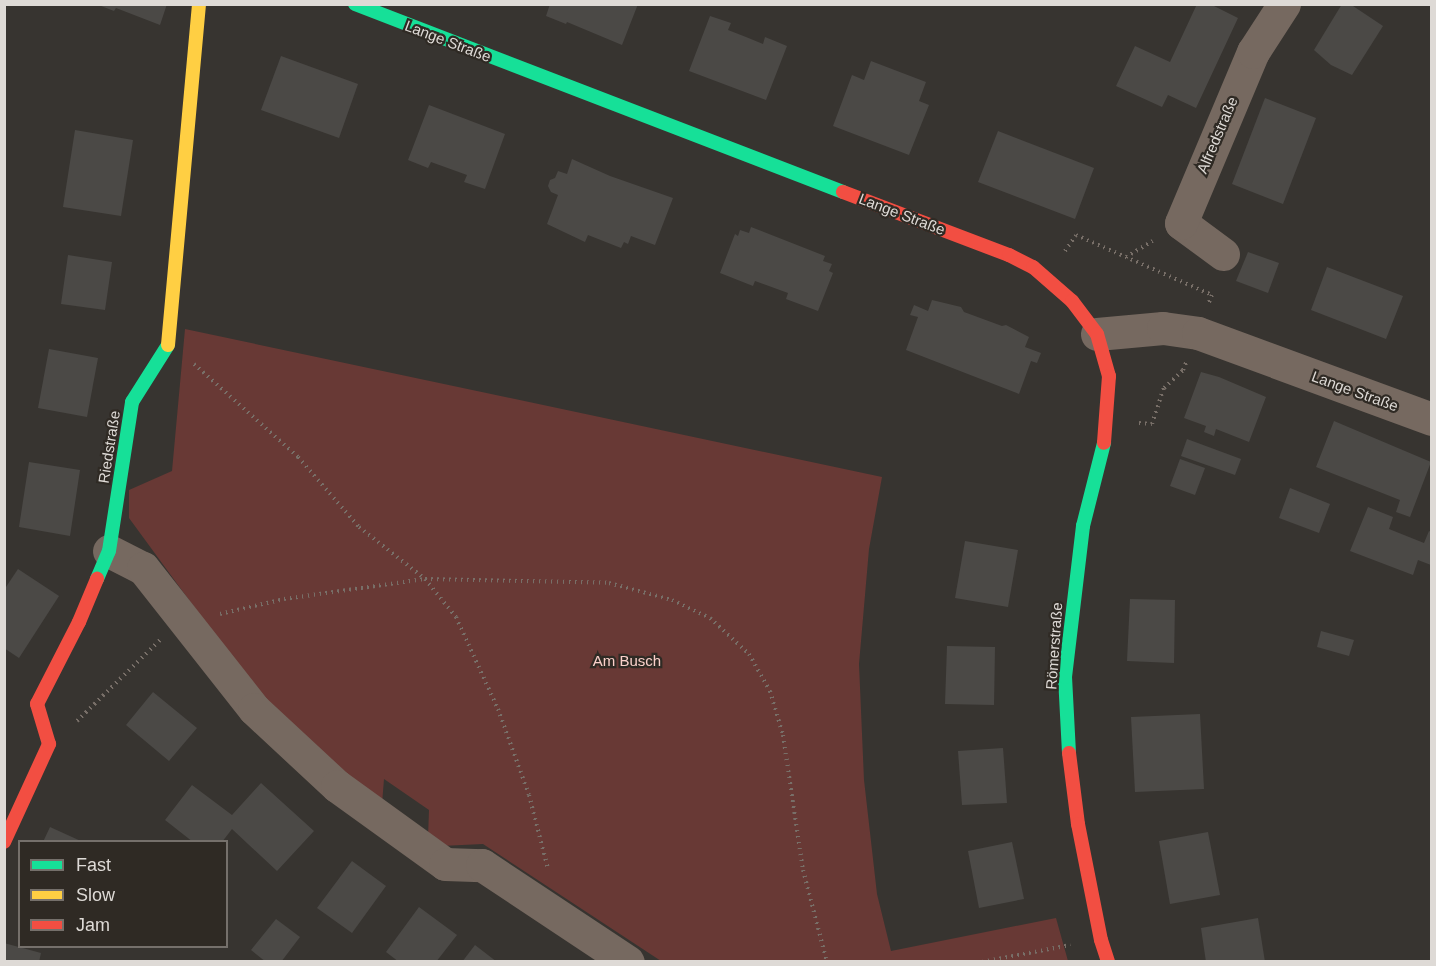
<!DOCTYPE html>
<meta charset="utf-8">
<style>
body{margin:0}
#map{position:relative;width:1436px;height:966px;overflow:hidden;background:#373430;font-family:Helvetica,sans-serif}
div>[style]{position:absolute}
.green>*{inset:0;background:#683935}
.building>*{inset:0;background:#4b4946}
.path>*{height:4px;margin-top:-2px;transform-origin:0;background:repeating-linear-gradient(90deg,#786f68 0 1.5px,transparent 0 6px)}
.street>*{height:33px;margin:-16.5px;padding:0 16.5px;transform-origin:16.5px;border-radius:16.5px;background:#766960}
.fast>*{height:14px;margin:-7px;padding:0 7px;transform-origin:7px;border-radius:7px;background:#16e098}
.slow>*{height:14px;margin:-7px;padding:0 7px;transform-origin:7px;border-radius:7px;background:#ffcf43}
.jam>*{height:14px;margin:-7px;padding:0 7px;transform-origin:7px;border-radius:7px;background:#f24e42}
span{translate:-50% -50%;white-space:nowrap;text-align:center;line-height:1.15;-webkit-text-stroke:4.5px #2f2a24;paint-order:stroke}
.street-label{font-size:15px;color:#dedad6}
.park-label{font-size:15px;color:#fad0ca}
.frame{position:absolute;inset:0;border:6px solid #dedad6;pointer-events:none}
.legend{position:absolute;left:18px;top:840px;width:210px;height:108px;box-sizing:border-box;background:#2f2a24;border:2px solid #75706b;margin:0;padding:8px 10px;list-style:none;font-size:18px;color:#dedad6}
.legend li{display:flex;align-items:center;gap:12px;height:30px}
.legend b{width:30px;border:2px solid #75706b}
</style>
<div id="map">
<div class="green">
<i style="clip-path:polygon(185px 329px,882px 477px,869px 549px,859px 664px,864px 780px,877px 894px,891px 951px,1056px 918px,1068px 961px,661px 961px,483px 844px,441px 846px,428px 837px,429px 810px,384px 779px,382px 804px,260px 697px,129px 518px,129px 490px,172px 471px)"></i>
</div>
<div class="building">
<i style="clip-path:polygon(96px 4px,167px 4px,160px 25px,116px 8px,114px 11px)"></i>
<i style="clip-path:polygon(550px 4px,638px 4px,622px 45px,567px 22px,566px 24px,546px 16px)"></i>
<i style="clip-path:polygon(1197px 4px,1210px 4px,1238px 18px,1196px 108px,1168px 95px,1162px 107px,1116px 86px,1135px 46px,1170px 62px)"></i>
<i style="clip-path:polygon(1342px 4px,1350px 4px,1383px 26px,1352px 75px,1331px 65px,1314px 50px)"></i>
<i style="clip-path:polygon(710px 16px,731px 23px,728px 30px,746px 37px,763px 44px,765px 37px,787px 46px,766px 100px,689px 71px)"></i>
<i style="clip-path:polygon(281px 56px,358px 84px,339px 138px,261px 110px)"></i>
<i style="clip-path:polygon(871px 61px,926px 82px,919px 101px,929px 105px,909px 155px,833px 126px,852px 75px,864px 80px)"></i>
<i style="clip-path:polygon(1265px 98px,1316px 118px,1283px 204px,1232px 184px)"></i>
<i style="clip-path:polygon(429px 105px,505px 134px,485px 189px,464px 182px,467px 175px,431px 162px,428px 168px,408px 160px)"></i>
<i style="clip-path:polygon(75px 130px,133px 140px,121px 216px,63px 207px)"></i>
<i style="clip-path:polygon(998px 131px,1094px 168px,1075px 219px,978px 182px)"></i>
<i style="clip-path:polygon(572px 159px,610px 176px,673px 198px,655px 245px,631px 236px,628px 244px,624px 242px,621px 248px,588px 235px,585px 242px,547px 224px,558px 195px,551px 192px,548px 186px,550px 180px,555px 178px,558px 171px,567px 174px)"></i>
<i style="clip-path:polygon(751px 227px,825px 256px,823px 261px,832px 264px,829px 271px,833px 273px,818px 311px,786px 299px,788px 293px,755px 281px,753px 286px,720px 273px,735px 234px,738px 236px,740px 230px,749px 233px)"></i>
<i style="clip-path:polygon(1248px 252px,1279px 263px,1268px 293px,1236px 281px)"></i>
<i style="clip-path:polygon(68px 255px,112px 262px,105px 310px,61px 304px)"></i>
<i style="clip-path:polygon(1327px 267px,1403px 296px,1386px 339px,1311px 310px)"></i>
<i style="clip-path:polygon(932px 300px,961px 307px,964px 312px,1002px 326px,1006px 325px,1029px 337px,1025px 347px,1041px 353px,1037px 363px,1031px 361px,1019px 394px,906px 350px,918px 317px,910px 315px,914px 305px,928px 311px)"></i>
<i style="clip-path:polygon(49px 349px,98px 358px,87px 417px,38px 408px)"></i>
<i style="clip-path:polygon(1201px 372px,1219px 377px,1266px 397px,1249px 442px,1216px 429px,1214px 436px,1204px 432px,1206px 426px,1184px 418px)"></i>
<i style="clip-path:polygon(1334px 421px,1431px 462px,1410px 517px,1396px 512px,1400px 500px,1316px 467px)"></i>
<i style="clip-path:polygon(1187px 439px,1241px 459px,1235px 475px,1181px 456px)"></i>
<i style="clip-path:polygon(1180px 459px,1205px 468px,1195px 495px,1170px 486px)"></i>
<i style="clip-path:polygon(29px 462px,80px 470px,70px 536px,19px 527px)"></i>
<i style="clip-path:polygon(1290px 488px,1330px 504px,1319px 533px,1279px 518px)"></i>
<i style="clip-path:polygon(1368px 507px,1393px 517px,1389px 529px,1424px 543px,1429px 531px,1431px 532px,1431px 565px,1418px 560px,1413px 575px,1350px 551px)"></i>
<i style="clip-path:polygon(965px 541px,1018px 550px,1008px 607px,955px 598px)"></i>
<i style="clip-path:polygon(18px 569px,59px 596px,19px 658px,4px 648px,4px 590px)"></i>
<i style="clip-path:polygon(1130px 599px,1175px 600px,1174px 663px,1127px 661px)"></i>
<i style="clip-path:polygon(1321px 631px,1354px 640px,1349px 656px,1317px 647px)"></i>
<i style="clip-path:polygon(947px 646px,995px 647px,994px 705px,945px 704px)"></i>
<i style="clip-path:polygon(153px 692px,197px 728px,169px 761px,126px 725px)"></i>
<i style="clip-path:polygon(1200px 714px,1204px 789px,1135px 792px,1131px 717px)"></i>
<i style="clip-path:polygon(1003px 748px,1007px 803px,962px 805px,958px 751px)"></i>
<i style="clip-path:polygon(261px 783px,314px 831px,277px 871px,232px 829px,222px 842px,193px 842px,165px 820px,192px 785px,232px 815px)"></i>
<i style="clip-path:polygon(50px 827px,83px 842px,43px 842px)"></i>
<i style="clip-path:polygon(1208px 832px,1220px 895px,1170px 904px,1159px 841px)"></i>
<i style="clip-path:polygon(1012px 842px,1024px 899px,979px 908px,968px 851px)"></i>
<i style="clip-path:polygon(352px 861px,386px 886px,352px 933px,317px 908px)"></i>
<i style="clip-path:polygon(419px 907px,457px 935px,436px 962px,399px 962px,386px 952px)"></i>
<i style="clip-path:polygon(1258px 918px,1265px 962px,1206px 962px,1201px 928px)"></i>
<i style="clip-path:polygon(276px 919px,300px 937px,281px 962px,266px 962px,251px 950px)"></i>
<i style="clip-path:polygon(4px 943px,41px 953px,39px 962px,4px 962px)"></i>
<i style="clip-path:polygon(475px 945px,497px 962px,462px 962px)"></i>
</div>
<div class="path">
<i style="left:1065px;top:251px;width:19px;rotate:-55deg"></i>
<i style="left:1076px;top:235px;width:149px;rotate:23.8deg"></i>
<i style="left:1212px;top:295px;width:8px;rotate:113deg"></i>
<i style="left:1126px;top:257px;width:31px;rotate:-31deg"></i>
<i style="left:194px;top:364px;width:140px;rotate:41.8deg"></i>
<i style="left:298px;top:457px;width:93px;rotate:48.9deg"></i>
<i style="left:359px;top:527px;width:84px;rotate:38.2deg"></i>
<i style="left:425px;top:579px;width:184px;rotate:1.2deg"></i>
<i style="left:609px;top:583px;width:65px;rotate:15.1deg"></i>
<i style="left:672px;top:600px;width:42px;rotate:25.3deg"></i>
<i style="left:710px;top:618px;width:53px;rotate:42.7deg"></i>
<i style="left:749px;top:654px;width:43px;rotate:60.4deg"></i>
<i style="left:770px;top:691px;width:46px;rotate:73.5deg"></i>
<i style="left:783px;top:735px;width:136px;rotate:81.6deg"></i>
<i style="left:803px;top:870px;width:95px;rotate:75.4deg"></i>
<i style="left:1139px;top:423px;width:13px;rotate:4deg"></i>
<i style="left:1152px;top:424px;width:38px;rotate:-72deg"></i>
<i style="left:1164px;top:388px;width:26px;rotate:-43deg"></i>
<i style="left:1183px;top:370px;width:8px;rotate:-67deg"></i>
<i style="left:220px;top:614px;width:66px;rotate:-13.2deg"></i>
<i style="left:284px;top:599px;width:142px;rotate:-8.1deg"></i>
<i style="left:425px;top:579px;width:49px;rotate:50.8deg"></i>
<i style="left:456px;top:617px;width:101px;rotate:65.5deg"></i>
<i style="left:498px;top:709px;width:91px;rotate:70.2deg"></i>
<i style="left:529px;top:795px;width:76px;rotate:75.6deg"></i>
<i style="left:77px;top:721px;width:116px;rotate:-44.3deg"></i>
<i style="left:982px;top:962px;width:90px;rotate:-10.9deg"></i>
</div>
<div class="street">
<i style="left:1223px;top:254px;width:52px;rotate:-143.6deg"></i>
<i style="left:1181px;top:223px;width:186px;rotate:-67.2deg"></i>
<i style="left:1253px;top:52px;width:57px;rotate:-57.1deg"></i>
<i style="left:1097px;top:334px;width:66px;rotate:-5.2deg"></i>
<i style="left:1163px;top:328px;width:35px;rotate:8deg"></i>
<i style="left:1198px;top:333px;width:249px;rotate:20.2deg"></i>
<i style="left:109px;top:551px;width:38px;rotate:27deg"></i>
<i style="left:143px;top:568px;width:179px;rotate:51.8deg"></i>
<i style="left:254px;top:709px;width:113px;rotate:42.9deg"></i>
<i style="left:337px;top:786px;width:133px;rotate:35.8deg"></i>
<i style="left:445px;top:864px;width:37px;rotate:2deg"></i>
<i style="left:482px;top:865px;width:175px;rotate:33.6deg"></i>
</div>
<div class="fast">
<i style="left:355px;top:4px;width:523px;rotate:21.07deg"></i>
<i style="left:97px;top:579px;width:30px;rotate:-67deg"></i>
<i style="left:109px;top:551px;width:151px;rotate:-81.2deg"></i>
<i style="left:132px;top:402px;width:67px;rotate:-57.7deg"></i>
<i style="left:1069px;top:753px;width:76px;rotate:-93deg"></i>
<i style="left:1065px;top:677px;width:152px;rotate:-83.2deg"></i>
<i style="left:1083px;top:526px;width:86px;rotate:-75.8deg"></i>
</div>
<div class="slow">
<i style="left:168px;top:345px;width:342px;rotate:-84.8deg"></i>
</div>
<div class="jam">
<i style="left:843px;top:192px;width:178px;rotate:20.8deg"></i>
<i style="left:1009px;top:255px;width:27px;rotate:27deg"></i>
<i style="left:1033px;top:267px;width:52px;rotate:41.1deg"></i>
<i style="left:1072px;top:301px;width:41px;rotate:52.9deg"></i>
<i style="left:1097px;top:334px;width:44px;rotate:74.1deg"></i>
<i style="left:1109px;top:376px;width:67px;rotate:94.3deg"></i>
<i style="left:1069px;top:753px;width:72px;rotate:82.8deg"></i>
<i style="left:1078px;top:824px;width:118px;rotate:78.8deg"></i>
<i style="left:1101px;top:940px;width:23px;rotate:72deg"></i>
<i style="left:4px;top:842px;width:108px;rotate:-65.3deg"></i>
<i style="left:49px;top:744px;width:42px;rotate:-106.7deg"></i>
<i style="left:37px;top:704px;width:92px;rotate:-62.9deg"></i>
<i style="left:79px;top:622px;width:47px;rotate:-67.3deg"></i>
</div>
<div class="street-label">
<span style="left:448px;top:41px;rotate:21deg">Lange Straße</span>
<span style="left:1217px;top:135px;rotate:-67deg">Alfredstraße</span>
<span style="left:902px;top:214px;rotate:21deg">Lange Straße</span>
<span style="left:1355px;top:391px;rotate:20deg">Lange Straße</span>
<span style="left:109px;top:447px;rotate:-81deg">Riedstraße</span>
<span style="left:1054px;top:646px;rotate:-86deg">Römerstraße</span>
</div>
<div class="park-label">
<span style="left:627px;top:661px">Am Busch</span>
</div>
<div class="frame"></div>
<ul class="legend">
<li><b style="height:8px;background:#16e098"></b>Fast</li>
<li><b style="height:8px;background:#ffcf43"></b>Slow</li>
<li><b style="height:8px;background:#f24e42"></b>Jam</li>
</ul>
</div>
